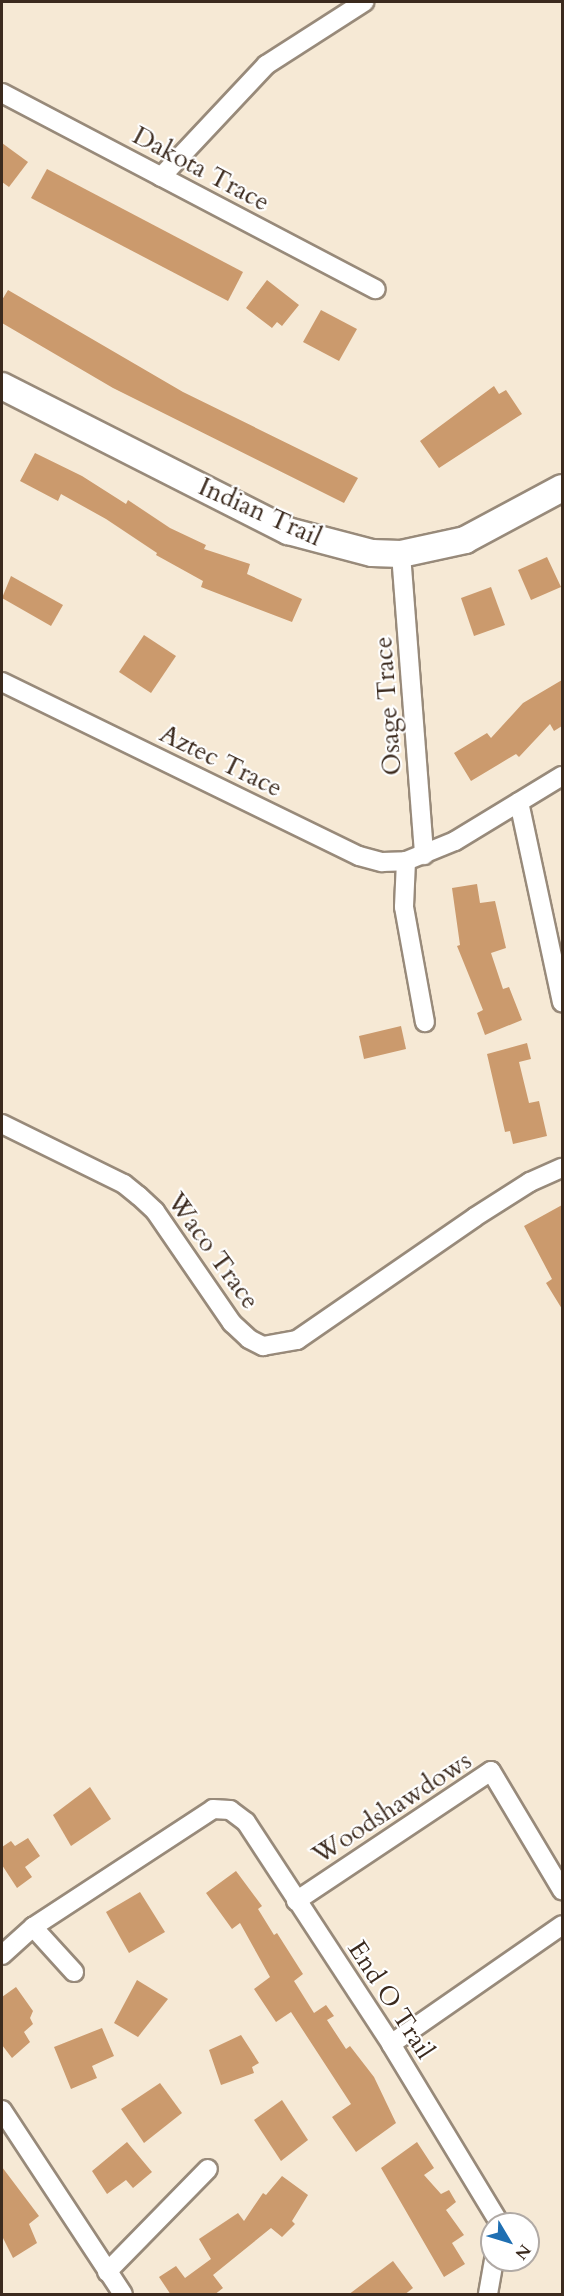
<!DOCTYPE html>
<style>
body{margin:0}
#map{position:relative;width:564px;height:2296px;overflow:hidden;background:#f6e9d5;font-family:Cardo,serif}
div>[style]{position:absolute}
.building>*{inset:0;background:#cb9a6d}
.roads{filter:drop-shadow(2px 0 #988a7a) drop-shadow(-2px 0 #988a7a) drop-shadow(0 2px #988a7a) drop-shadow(0 -2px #988a7a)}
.street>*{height:18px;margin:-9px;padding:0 9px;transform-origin:9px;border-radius:9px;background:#fff}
.secondary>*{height:26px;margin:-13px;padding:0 13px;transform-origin:13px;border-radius:13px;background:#fff}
span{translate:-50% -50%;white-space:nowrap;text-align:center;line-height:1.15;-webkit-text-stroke:4.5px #fff;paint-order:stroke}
.street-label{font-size:26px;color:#3b2a1e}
.frame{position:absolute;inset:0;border:3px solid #3b2a1e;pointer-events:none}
.north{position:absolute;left:480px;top:2212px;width:60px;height:60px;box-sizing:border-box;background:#fff;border:2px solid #b1aaa5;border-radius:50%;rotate:128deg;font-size:16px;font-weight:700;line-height:24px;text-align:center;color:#3b2a1e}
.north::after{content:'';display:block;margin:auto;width:21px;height:27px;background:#1f6fb2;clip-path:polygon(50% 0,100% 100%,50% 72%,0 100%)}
</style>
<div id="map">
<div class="building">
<i style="clip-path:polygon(2px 143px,28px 162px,9px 187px,2px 182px)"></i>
<i style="clip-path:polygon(47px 169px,243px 272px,228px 301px,31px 198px)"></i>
<i style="clip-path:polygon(267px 280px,299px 305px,282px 326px,277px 322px,272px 328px,246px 308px)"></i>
<i style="clip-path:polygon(8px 290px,183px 392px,358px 478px,344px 503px,113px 388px,2px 323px,2px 300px)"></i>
<i style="clip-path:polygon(321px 310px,357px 329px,339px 361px,303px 342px)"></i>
<i style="clip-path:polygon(494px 386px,499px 394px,506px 390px,522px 414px,439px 468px,420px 441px)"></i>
<i style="clip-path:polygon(35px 453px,82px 476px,126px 504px,128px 500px,170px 528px,206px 545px,204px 549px,250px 564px,247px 574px,302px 599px,292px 622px,201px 587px,203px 581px,156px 555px,157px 553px,106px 519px,61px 494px,58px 501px,20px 481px)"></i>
<i style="clip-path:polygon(547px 557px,561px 587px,531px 600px,518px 570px)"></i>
<i style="clip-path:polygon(11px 576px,63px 605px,51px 626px,2px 598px)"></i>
<i style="clip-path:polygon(491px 587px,505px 625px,474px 636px,461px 598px)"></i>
<i style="clip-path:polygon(144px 635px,176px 656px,151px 693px,119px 672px)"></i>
<i style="clip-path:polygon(562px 680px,562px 726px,554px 731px,550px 724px,519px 757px,516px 754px,471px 781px,454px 753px,487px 733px,491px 738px,523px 703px)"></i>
<i style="clip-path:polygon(477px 884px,480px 903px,495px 901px,506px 948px,491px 953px,503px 989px,509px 987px,522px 1020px,485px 1035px,477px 1013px,483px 1010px,457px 946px,460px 945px,452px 888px)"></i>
<i style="clip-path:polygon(401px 1026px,406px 1049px,364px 1059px,359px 1036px)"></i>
<i style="clip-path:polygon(527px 1043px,531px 1059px,519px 1062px,529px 1103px,539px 1101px,547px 1136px,513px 1144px,510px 1131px,505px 1132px,487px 1054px)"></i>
<i style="clip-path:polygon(562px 1205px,562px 1309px,546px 1283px,552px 1279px,524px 1226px)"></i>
<i style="clip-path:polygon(90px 1787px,111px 1819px,71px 1846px,53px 1815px)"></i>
<i style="clip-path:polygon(28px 1838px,40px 1856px,25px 1867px,32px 1877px,17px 1888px,2px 1865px,2px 1847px,11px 1841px,15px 1846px)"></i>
<i style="clip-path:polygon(236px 1871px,262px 1906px,258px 1909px,274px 1935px,277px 1933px,303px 1974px,294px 1981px,314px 2013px,326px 2005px,334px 2016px,327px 2020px,346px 2049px,350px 2046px,374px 2077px,396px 2123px,356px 2152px,332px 2117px,351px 2104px,291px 2012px,276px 2022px,254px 1989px,270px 1977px,240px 1923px,232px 1929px,206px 1893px)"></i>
<i style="clip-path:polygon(140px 1892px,165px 1932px,129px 1953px,106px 1912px)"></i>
<i style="clip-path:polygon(137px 1980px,168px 1999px,138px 2037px,114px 2023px)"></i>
<i style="clip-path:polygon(16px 1987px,33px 2011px,30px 2018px,33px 2024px,24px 2032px,30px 2042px,12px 2058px,2px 2045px,2px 1997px)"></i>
<i style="clip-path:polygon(102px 2028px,114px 2056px,92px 2066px,97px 2078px,71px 2089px,54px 2047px)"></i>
<i style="clip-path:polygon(241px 2035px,259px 2063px,252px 2067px,254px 2073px,221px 2085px,209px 2050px)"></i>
<i style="clip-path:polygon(160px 2083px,182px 2113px,144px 2143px,121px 2109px)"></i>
<i style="clip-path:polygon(282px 2100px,308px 2140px,281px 2161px,254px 2120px)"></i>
<i style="clip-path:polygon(127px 2142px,152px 2172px,133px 2188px,126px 2180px,107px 2194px,92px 2171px)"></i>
<i style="clip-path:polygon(417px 2142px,434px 2168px,424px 2175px,441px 2194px,449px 2190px,456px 2202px,446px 2210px,464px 2235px,452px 2243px,465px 2264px,444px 2277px,381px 2168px)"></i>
<i style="clip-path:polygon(2px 2167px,39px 2216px,29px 2224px,37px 2243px,13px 2258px,2px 2236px)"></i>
<i style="clip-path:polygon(282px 2176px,308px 2195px,292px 2221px,295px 2224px,282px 2237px,271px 2228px,213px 2275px,223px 2288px,214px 2295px,171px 2295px,159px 2277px,176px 2266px,185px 2278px,211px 2259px,199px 2239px,238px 2213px,244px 2221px,263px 2193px,266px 2195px)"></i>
<i style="clip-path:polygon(393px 2261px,413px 2288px,404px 2295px,348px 2295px)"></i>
</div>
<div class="roads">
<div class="street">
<i style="left:2px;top:93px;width:422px;rotate:27.7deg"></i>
<i style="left:161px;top:177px;width:154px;rotate:-46.8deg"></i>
<i style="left:266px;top:65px;width:117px;rotate:-32.7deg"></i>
<i style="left:401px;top:554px;width:302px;rotate:85.6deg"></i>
<i style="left:2px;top:682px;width:397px;rotate:26deg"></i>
<i style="left:359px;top:856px;width:24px;rotate:15deg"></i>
<i style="left:382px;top:862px;width:24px;rotate:-2deg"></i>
<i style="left:406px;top:861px;width:53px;rotate:-22.2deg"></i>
<i style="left:455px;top:841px;width:125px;rotate:-31.3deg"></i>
<i style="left:519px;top:802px;width:205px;rotate:77.9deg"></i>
<i style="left:406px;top:861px;width:46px;rotate:92.5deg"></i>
<i style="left:404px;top:907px;width:117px;rotate:79.7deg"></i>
<i style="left:2px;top:1124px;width:136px;rotate:26.2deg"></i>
<i style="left:124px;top:1184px;width:19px;rotate:39deg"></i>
<i style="left:139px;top:1196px;width:22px;rotate:43deg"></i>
<i style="left:155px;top:1211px;width:136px;rotate:55.5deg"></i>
<i style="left:232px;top:1323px;width:23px;rotate:43deg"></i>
<i style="left:249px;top:1339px;width:16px;rotate:27deg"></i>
<i style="left:263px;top:1346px;width:35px;rotate:-10deg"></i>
<i style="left:297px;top:1340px;width:216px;rotate:-34.6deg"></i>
<i style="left:475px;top:1217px;width:65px;rotate:-32.5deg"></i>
<i style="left:530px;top:1182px;width:35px;rotate:-24deg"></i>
<i style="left:296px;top:1901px;width:234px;rotate:-33.7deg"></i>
<i style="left:491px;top:1771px;width:139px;rotate:59.2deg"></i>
<i style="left:33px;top:1927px;width:61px;rotate:47.7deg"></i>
<i style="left:2px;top:1955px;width:42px;rotate:-42.1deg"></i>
<i style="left:33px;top:1927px;width:215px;rotate:-33.2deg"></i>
<i style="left:213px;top:1809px;width:17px;rotate:3deg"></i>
<i style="left:230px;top:1810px;width:20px;rotate:37deg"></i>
<i style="left:246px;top:1822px;width:265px;rotate:56.8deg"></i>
<i style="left:391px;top:2044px;width:210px;rotate:58.8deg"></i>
<i style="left:391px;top:2044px;width:208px;rotate:-34.8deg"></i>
<i style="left:2px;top:2110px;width:220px;rotate:56.7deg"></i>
<i style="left:107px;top:2272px;width:144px;rotate:-45.6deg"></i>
<i style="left:488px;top:2294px;width:35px;rotate:-80deg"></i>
</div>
<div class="secondary">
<i style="left:2px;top:386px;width:321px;rotate:26.9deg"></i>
<i style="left:288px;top:531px;width:87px;rotate:14.7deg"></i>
<i style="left:372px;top:553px;width:29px;rotate:2deg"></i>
<i style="left:401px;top:554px;width:66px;rotate:-12.3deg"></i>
<i style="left:465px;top:540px;width:110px;rotate:-28.2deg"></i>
</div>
</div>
<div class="street-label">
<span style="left:201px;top:169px;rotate:28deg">Dakota Trace</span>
<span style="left:260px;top:512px;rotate:24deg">Indian Trail</span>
<span style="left:388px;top:706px;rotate:-94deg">Osage Trace</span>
<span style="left:221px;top:761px;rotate:26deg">Aztec Trace</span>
<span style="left:213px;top:1251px;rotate:54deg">Waco Trace</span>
<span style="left:392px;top:1808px;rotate:-33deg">Woodshawdows</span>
<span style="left:391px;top:2000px;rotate:57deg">End O Trail</span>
</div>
<div class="frame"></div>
<div class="north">N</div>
</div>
